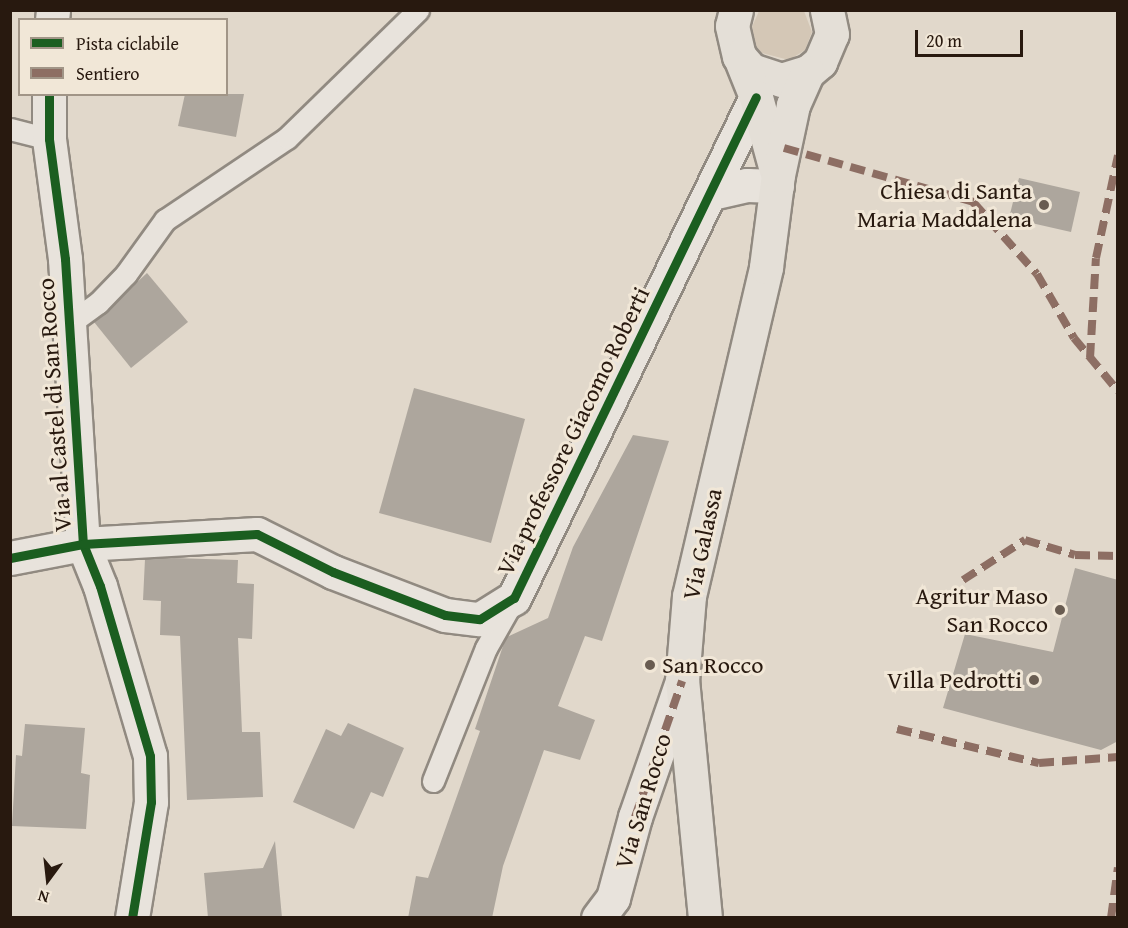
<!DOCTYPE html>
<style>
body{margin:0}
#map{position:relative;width:1128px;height:928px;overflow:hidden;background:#e1d8cb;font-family:"Gentium Book Plus",serif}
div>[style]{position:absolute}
.green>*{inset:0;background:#d4c7b6}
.building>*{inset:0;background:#ada69d}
.roads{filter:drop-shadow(2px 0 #918a81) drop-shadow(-2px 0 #918a81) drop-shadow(0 2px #918a81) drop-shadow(0 -2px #918a81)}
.lane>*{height:21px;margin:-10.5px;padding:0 10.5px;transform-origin:10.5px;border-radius:10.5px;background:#e8e3dc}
.street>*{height:33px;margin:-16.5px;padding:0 16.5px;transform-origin:16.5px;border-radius:16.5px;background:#e8e3dc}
.primary>*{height:33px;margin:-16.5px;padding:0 16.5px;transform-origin:16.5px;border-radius:16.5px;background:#e4dfd7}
.quiet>*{height:8px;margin-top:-4px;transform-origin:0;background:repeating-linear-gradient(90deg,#8d6e63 0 15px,transparent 0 23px)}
.cycleway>*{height:9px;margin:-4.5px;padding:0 4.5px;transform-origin:4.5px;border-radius:4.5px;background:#1b5e20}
.dots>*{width:16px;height:16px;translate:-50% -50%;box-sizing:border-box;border:3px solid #f1e7d7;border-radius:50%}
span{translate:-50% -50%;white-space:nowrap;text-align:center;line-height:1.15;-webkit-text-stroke:6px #f1e7d7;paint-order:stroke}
.poi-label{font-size:24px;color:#28190f}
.right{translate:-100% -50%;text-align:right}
.left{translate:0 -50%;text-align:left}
.street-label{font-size:24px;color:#28190f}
.frame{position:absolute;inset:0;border:12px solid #28190f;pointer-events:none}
.legend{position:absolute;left:18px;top:18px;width:210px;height:78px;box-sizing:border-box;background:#f1e7d7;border:2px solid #a19587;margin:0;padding:8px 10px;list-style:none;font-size:18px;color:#28190f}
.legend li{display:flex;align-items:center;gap:12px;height:30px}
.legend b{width:30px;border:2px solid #a19587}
.north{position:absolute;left:18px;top:850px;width:60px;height:60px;-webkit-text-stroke:4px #f1e7d7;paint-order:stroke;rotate:195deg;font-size:16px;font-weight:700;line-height:24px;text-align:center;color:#28190f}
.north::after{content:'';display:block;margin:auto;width:21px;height:27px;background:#28190f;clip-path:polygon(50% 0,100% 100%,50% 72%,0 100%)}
.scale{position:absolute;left:915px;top:30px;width:108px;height:27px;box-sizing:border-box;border:3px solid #28190f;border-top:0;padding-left:8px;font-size:18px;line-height:21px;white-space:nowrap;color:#28190f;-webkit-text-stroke:4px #f1e7d7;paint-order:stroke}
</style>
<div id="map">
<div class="green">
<i style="clip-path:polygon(759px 11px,804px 11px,812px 32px,805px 50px,789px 60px,762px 53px,756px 46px,752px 27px)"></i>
</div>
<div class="building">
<i style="clip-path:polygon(185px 94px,244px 94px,236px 137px,178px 126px)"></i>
<i style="clip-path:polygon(1019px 178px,1080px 192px,1071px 232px,1009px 218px)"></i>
<i style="clip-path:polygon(147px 273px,188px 322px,131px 368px,94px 322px)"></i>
<i style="clip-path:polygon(414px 388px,525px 419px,491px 543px,379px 513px)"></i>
<i style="clip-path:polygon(633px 435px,669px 441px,602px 641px,585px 636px,558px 706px,595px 720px,580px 760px,544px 750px,503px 866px,492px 918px,408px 918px,416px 876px,428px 878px,480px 731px,475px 729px,504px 643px,507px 637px,548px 618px,573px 547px)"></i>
<i style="clip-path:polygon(174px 558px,238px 560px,237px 583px,254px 584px,252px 639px,238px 638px,242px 732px,260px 732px,263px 797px,187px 800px,180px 636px,160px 635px,161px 601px,143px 600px,145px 559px)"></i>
<i style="clip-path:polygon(1075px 568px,1118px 580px,1118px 741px,1101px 750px,943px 708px,965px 634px,1053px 652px)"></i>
<i style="clip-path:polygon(348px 723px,404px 748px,383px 797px,371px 792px,354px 829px,293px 802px,326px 729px,341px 736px)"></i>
<i style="clip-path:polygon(25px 724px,85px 728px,81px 773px,90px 775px,86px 829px,12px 826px,16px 755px,22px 756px)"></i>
<i style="clip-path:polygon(275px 841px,282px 918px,208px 918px,204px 873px,263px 868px)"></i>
</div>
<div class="roads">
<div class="lane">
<i style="left:10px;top:129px;width:40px;rotate:14.4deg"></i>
<i style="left:69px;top:324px;width:36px;rotate:-36deg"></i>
<i style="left:98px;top:303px;width:40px;rotate:-46deg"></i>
<i style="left:126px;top:274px;width:67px;rotate:-54.2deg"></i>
<i style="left:165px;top:220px;width:147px;rotate:-33.9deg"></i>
<i style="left:287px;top:138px;width:183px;rotate:-44.3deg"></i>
<i style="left:433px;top:781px;width:143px;rotate:-68.3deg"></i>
<i style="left:486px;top:648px;width:51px;rotate:-60.4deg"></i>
</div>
<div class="street">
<i style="left:52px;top:20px;width:10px;rotate:-84deg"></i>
<i style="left:49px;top:94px;width:45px;rotate:90deg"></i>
<i style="left:49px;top:139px;width:121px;rotate:82.4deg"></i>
<i style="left:65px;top:259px;width:286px;rotate:86.4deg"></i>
<i style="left:83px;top:544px;width:45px;rotate:68deg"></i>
<i style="left:100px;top:586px;width:177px;rotate:73.6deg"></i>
<i style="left:150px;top:756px;width:46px;rotate:88.8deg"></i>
<i style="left:151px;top:802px;width:118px;rotate:99.3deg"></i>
<i style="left:712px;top:193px;width:36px;rotate:-13deg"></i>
<i style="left:747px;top:185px;width:30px;rotate:2deg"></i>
<i style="left:10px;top:558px;width:74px;rotate:-10.9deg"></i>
<i style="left:83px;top:544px;width:174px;rotate:-3.3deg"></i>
<i style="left:257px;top:534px;width:85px;rotate:26.6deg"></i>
<i style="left:333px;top:572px;width:120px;rotate:21deg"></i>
<i style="left:445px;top:615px;width:35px;rotate:7deg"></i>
<i style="left:480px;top:619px;width:40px;rotate:-32deg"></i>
<i style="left:514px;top:598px;width:556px;rotate:-64.22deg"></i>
<i style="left:598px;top:918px;width:25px;rotate:-53deg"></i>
<i style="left:613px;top:898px;width:84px;rotate:-74.8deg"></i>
<i style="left:635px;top:817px;width:144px;rotate:-70.9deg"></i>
</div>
<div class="primary">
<i style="left:736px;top:10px;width:16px;rotate:104deg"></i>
<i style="left:732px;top:26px;width:31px;rotate:77deg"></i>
<i style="left:739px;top:56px;width:18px;rotate:49deg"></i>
<i style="left:751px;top:70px;width:32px;rotate:18deg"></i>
<i style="left:781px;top:80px;width:28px;rotate:-17deg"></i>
<i style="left:808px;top:72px;width:16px;rotate:-40deg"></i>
<i style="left:820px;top:62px;width:30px;rotate:-67deg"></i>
<i style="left:832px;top:34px;width:25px;rotate:-102deg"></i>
<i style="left:740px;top:57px;width:43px;rotate:68.2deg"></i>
<i style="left:756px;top:97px;width:76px;rotate:74.7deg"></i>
<i style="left:705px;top:918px;width:238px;rotate:-95.5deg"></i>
<i style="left:682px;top:681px;width:85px;rotate:-85.3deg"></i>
<i style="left:689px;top:596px;width:338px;rotate:-76.8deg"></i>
<i style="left:766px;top:267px;width:93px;rotate:-82.6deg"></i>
<i style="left:778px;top:175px;width:72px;rotate:-77.9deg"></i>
<i style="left:793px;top:105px;width:36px;rotate:-66deg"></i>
</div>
</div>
<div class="quiet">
<i style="left:784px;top:148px;width:197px;rotate:15.9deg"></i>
<i style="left:973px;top:202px;width:96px;rotate:48.4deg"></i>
<i style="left:1037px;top:274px;width:74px;rotate:60deg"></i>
<i style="left:1074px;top:338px;width:69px;rotate:50.3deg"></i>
<i style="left:1090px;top:358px;width:100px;rotate:-86.6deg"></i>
<i style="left:1096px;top:258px;width:105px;rotate:-77.9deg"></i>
<i style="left:963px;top:580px;width:74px;rotate:-32.8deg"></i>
<i style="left:1025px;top:540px;width:52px;rotate:16.7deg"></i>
<i style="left:1075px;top:555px;width:43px;rotate:1.3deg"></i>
<i style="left:897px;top:729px;width:146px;rotate:13.5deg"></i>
<i style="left:1039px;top:763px;width:79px;rotate:-4.3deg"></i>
<i style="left:635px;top:817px;width:144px;rotate:-70.9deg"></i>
<i style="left:1111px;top:918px;width:51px;rotate:-82.2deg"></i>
</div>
<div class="cycleway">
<i style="left:49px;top:94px;width:45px;rotate:90deg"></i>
<i style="left:49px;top:139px;width:121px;rotate:82.4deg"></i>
<i style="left:65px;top:259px;width:286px;rotate:86.4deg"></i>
<i style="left:83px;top:544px;width:45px;rotate:68deg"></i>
<i style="left:100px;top:586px;width:177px;rotate:73.6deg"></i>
<i style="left:150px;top:756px;width:46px;rotate:88.8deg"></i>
<i style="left:151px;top:802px;width:118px;rotate:99.3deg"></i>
<i style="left:10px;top:558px;width:74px;rotate:-10.9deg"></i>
<i style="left:83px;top:544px;width:174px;rotate:-3.3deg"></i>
<i style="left:257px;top:534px;width:85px;rotate:26.6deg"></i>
<i style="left:333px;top:572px;width:120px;rotate:21deg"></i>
<i style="left:445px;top:615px;width:35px;rotate:7deg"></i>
<i style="left:480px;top:619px;width:40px;rotate:-32deg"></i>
<i style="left:514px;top:598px;width:556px;rotate:-64.22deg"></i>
</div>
<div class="dots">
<i style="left:1044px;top:205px;background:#695c51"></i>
<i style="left:1060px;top:610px;background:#695c51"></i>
<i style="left:650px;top:665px;background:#695c51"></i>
<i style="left:1034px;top:680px;background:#695c51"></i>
</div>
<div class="poi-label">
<span class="right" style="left:1032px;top:205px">Chiesa di Santa<br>Maria Maddalena</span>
<span class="right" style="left:1048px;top:610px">Agritur Maso<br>San Rocco</span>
<span class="left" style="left:662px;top:665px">San Rocco</span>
<span class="right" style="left:1022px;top:680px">Villa Pedrotti</span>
</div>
<div class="street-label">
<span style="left:54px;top:405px;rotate:-94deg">Via al Castel di San Rocco</span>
<span style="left:573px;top:431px;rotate:-64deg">Via professore Giacomo Roberti</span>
<span style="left:702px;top:544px;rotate:-78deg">Via Galassa</span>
<span style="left:643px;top:801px;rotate:-73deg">Via San Rocco</span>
</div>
<div class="frame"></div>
<ul class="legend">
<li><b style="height:8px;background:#1b5e20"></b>Pista ciclabile</li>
<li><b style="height:8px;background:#8d6e63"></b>Sentiero</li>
</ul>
<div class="north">N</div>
<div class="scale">20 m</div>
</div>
